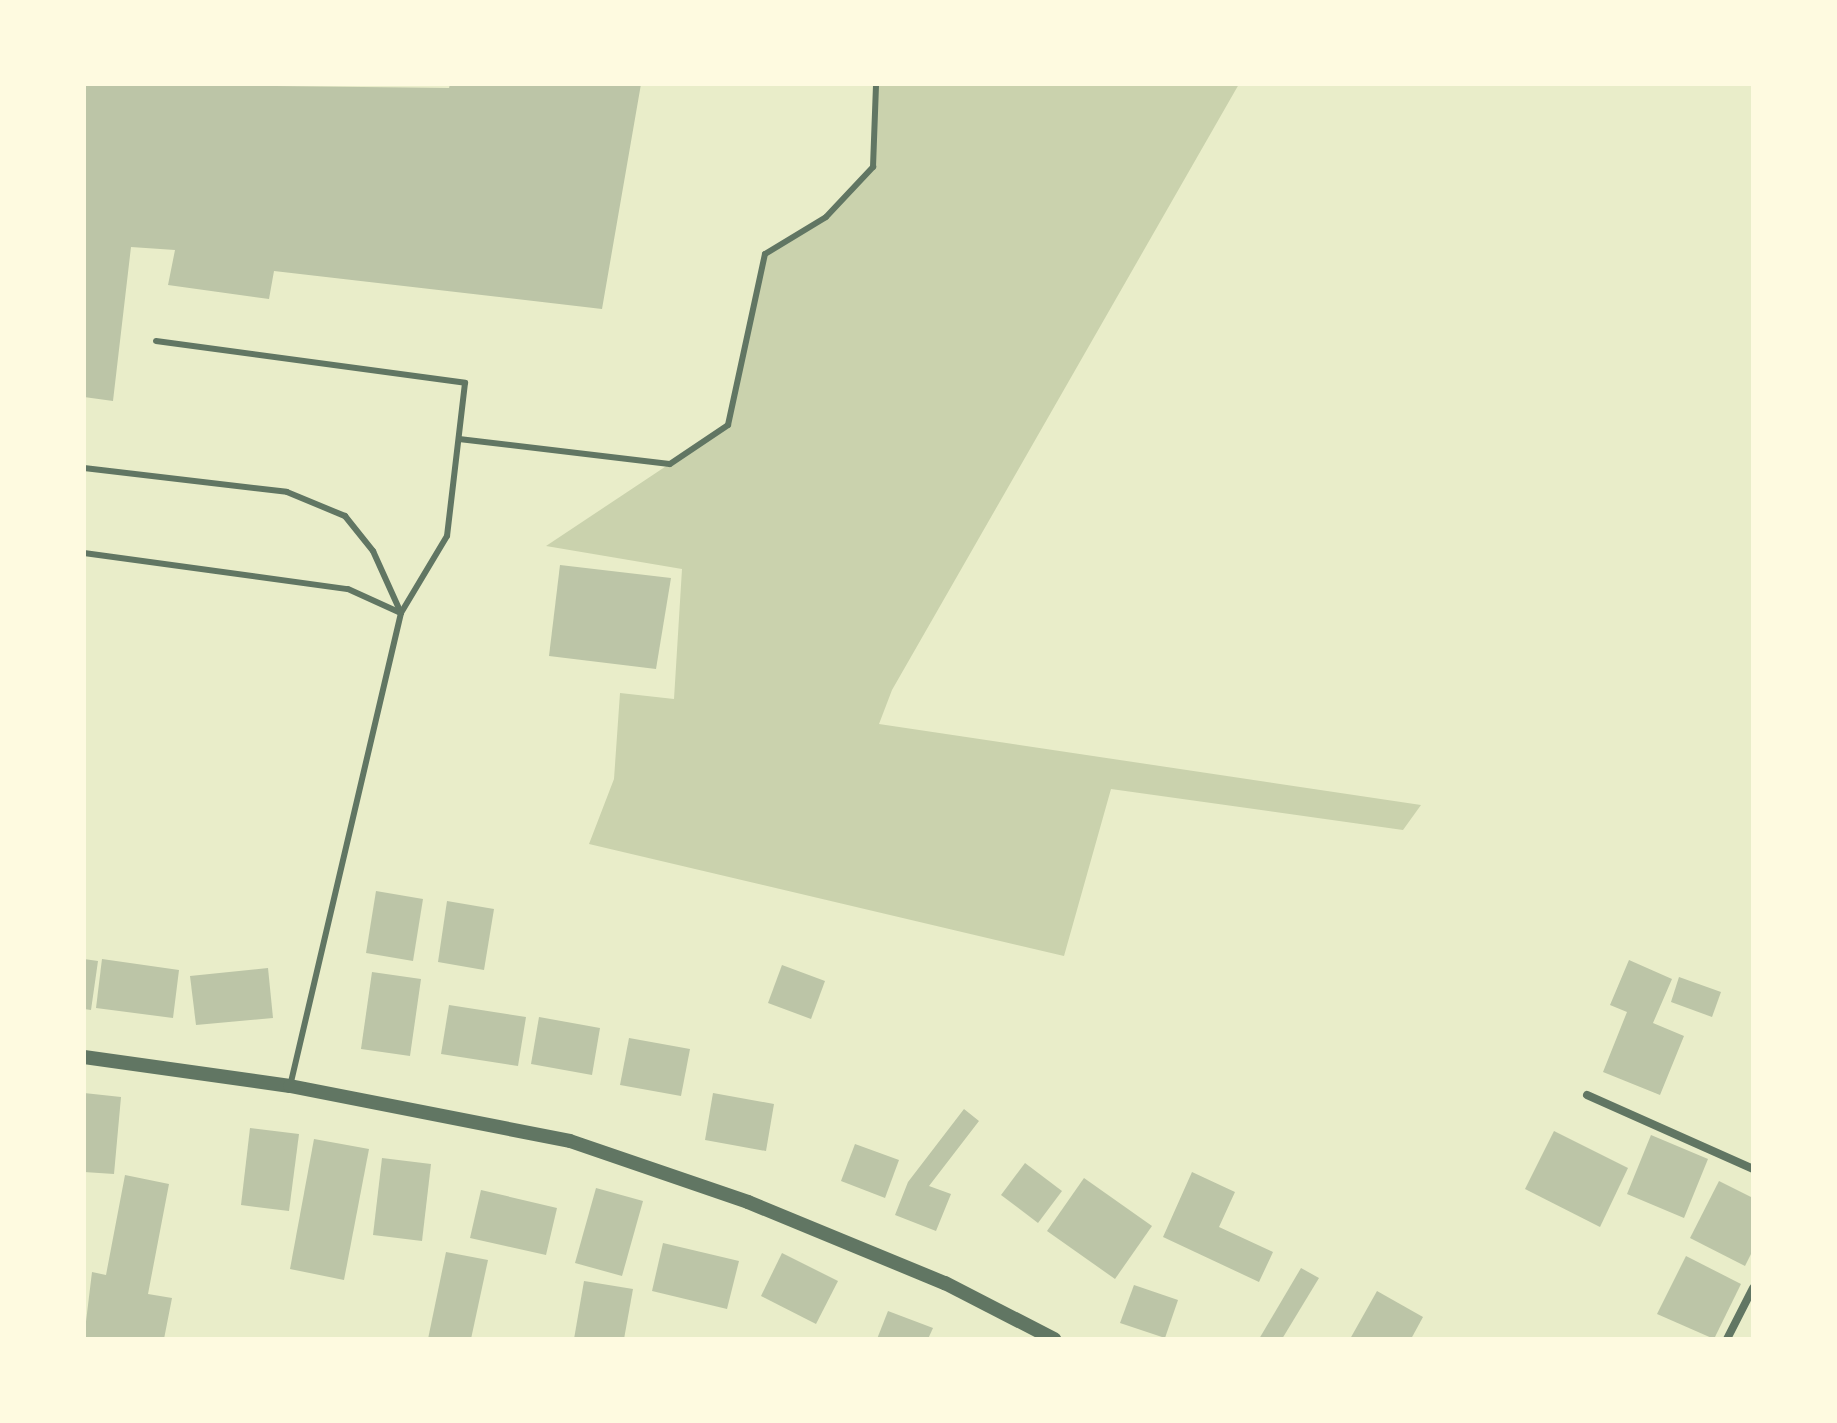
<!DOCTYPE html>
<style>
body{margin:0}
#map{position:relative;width:1837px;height:1423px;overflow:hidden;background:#e9edc9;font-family:Roboto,sans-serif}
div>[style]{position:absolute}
.green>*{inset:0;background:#cad2ad}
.building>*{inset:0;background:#bcc5a7}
.service>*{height:6px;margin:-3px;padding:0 3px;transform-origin:3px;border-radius:3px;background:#617663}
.minor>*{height:8px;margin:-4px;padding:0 4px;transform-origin:4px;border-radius:4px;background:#617663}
.tertiary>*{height:14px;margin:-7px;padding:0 7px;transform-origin:7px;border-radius:7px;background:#617663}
span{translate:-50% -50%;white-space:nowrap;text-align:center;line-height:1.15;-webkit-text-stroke:8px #fefae0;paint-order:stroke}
.frame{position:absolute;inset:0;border:86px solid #fefae0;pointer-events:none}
</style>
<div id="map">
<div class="green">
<i style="clip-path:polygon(876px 84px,1239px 84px,892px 690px,879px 724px,1421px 805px,1403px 830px,1111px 789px,1064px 956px,589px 844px,614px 779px,620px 693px,674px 699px,682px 569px,546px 546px,728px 425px,765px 254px,826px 217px,873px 167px)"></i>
</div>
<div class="building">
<i style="clip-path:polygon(84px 84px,449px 88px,450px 84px,641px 84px,602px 309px,274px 271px,269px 299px,168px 285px,175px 250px,131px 247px,113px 401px,84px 397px)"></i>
<i style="clip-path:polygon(560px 565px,671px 578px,656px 669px,549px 656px)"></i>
<i style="clip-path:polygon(376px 891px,423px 899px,413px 961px,366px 953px)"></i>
<i style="clip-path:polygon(447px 901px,494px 909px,484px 970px,438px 962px)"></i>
<i style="clip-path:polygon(84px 959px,98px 961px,91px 1010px,84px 1009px)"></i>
<i style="clip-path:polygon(102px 959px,179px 970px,173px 1018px,96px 1008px)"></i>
<i style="clip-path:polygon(1629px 960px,1672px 979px,1653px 1023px,1684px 1036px,1660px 1095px,1603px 1072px,1627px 1012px,1610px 1005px)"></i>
<i style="clip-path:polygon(782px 965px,825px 981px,811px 1019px,768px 1003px)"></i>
<i style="clip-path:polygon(268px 968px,273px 1018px,196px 1025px,190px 976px)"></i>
<i style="clip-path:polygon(372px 972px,421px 979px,410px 1056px,361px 1049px)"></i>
<i style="clip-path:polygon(1679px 977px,1721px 992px,1712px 1017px,1671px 1002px)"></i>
<i style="clip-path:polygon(449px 1005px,526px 1017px,518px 1066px,441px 1054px)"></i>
<i style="clip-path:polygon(539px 1017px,600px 1028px,592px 1075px,531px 1064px)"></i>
<i style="clip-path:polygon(629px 1038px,690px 1049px,681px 1096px,620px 1085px)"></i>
<i style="clip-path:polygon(84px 1093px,121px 1097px,114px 1174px,84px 1172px)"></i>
<i style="clip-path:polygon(713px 1093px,774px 1104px,766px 1151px,705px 1140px)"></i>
<i style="clip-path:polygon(964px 1109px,979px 1121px,929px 1186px,951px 1194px,936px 1231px,895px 1215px,908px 1182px)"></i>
<i style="clip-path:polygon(250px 1128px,299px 1134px,289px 1211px,241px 1205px)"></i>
<i style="clip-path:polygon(1554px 1131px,1628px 1168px,1600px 1227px,1525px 1189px)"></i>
<i style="clip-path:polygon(1651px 1135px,1708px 1159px,1684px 1218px,1627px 1194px)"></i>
<i style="clip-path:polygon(314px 1139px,369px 1149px,344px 1280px,290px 1269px)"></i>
<i style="clip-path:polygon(855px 1144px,899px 1160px,885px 1198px,841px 1181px)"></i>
<i style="clip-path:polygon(382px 1158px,431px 1164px,422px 1241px,373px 1235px)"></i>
<i style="clip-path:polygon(1025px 1163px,1062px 1191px,1038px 1223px,1001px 1195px)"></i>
<i style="clip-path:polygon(1192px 1172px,1235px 1192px,1219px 1227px,1273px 1252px,1259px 1282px,1163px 1237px)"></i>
<i style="clip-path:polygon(125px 1175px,169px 1184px,148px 1294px,172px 1298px,164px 1339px,84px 1338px,92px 1272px,106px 1275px)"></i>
<i style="clip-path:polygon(1084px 1178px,1152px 1226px,1115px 1279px,1047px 1231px)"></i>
<i style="clip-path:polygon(1719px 1181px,1753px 1198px,1753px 1250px,1745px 1266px,1690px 1238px)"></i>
<i style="clip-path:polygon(596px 1188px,643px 1201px,622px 1276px,575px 1263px)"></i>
<i style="clip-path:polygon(481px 1190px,557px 1208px,546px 1255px,470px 1238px)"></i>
<i style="clip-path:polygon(663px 1243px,739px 1261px,727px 1309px,652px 1291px)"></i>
<i style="clip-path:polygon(446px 1252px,488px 1260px,471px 1339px,428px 1339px)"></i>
<i style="clip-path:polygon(782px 1253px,838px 1281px,816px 1324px,761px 1296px)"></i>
<i style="clip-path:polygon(1686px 1256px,1741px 1284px,1714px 1339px,1657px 1314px)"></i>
<i style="clip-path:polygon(1301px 1268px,1319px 1278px,1282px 1339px,1259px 1339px)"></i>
<i style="clip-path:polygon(584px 1281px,633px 1289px,624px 1339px,574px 1339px)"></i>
<i style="clip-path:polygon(1134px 1285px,1178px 1300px,1165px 1338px,1120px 1323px)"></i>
<i style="clip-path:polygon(1377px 1291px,1423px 1317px,1411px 1339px,1350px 1339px)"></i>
<i style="clip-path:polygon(888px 1311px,933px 1328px,928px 1339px,877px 1339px)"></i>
</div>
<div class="service">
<i style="left:156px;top:341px;width:312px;rotate:7.7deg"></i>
<i style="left:465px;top:383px;width:154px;rotate:96.7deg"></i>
<i style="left:447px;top:536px;width:90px;rotate:120.9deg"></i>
<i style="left:401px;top:613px;width:486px;rotate:103.2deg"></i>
<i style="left:459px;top:439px;width:212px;rotate:6.8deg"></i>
<i style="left:670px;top:464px;width:70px;rotate:-33.9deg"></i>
<i style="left:728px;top:425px;width:175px;rotate:-77.8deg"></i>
<i style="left:765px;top:254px;width:71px;rotate:-31.2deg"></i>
<i style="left:826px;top:217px;width:69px;rotate:-46.8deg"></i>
<i style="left:873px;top:167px;width:83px;rotate:-87.9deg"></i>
<i style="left:84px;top:468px;width:204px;rotate:6.7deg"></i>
<i style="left:287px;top:492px;width:63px;rotate:22.5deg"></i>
<i style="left:345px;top:516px;width:45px;rotate:51.3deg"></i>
<i style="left:373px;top:551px;width:68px;rotate:65.7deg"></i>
<i style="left:84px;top:553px;width:266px;rotate:7.8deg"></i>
<i style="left:348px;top:589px;width:58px;rotate:24.4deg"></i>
</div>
<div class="minor">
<i style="left:1587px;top:1095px;width:182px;rotate:24deg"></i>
<i style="left:1727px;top:1339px;width:57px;rotate:-63deg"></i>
</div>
<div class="tertiary">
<i style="left:84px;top:1057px;width:208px;rotate:8deg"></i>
<i style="left:290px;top:1086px;width:285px;rotate:11.1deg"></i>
<i style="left:570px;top:1141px;width:188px;rotate:18.9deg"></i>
<i style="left:748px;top:1202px;width:213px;rotate:22.4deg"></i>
<i style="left:945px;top:1283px;width:123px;rotate:27.2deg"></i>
</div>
<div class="frame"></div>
</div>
